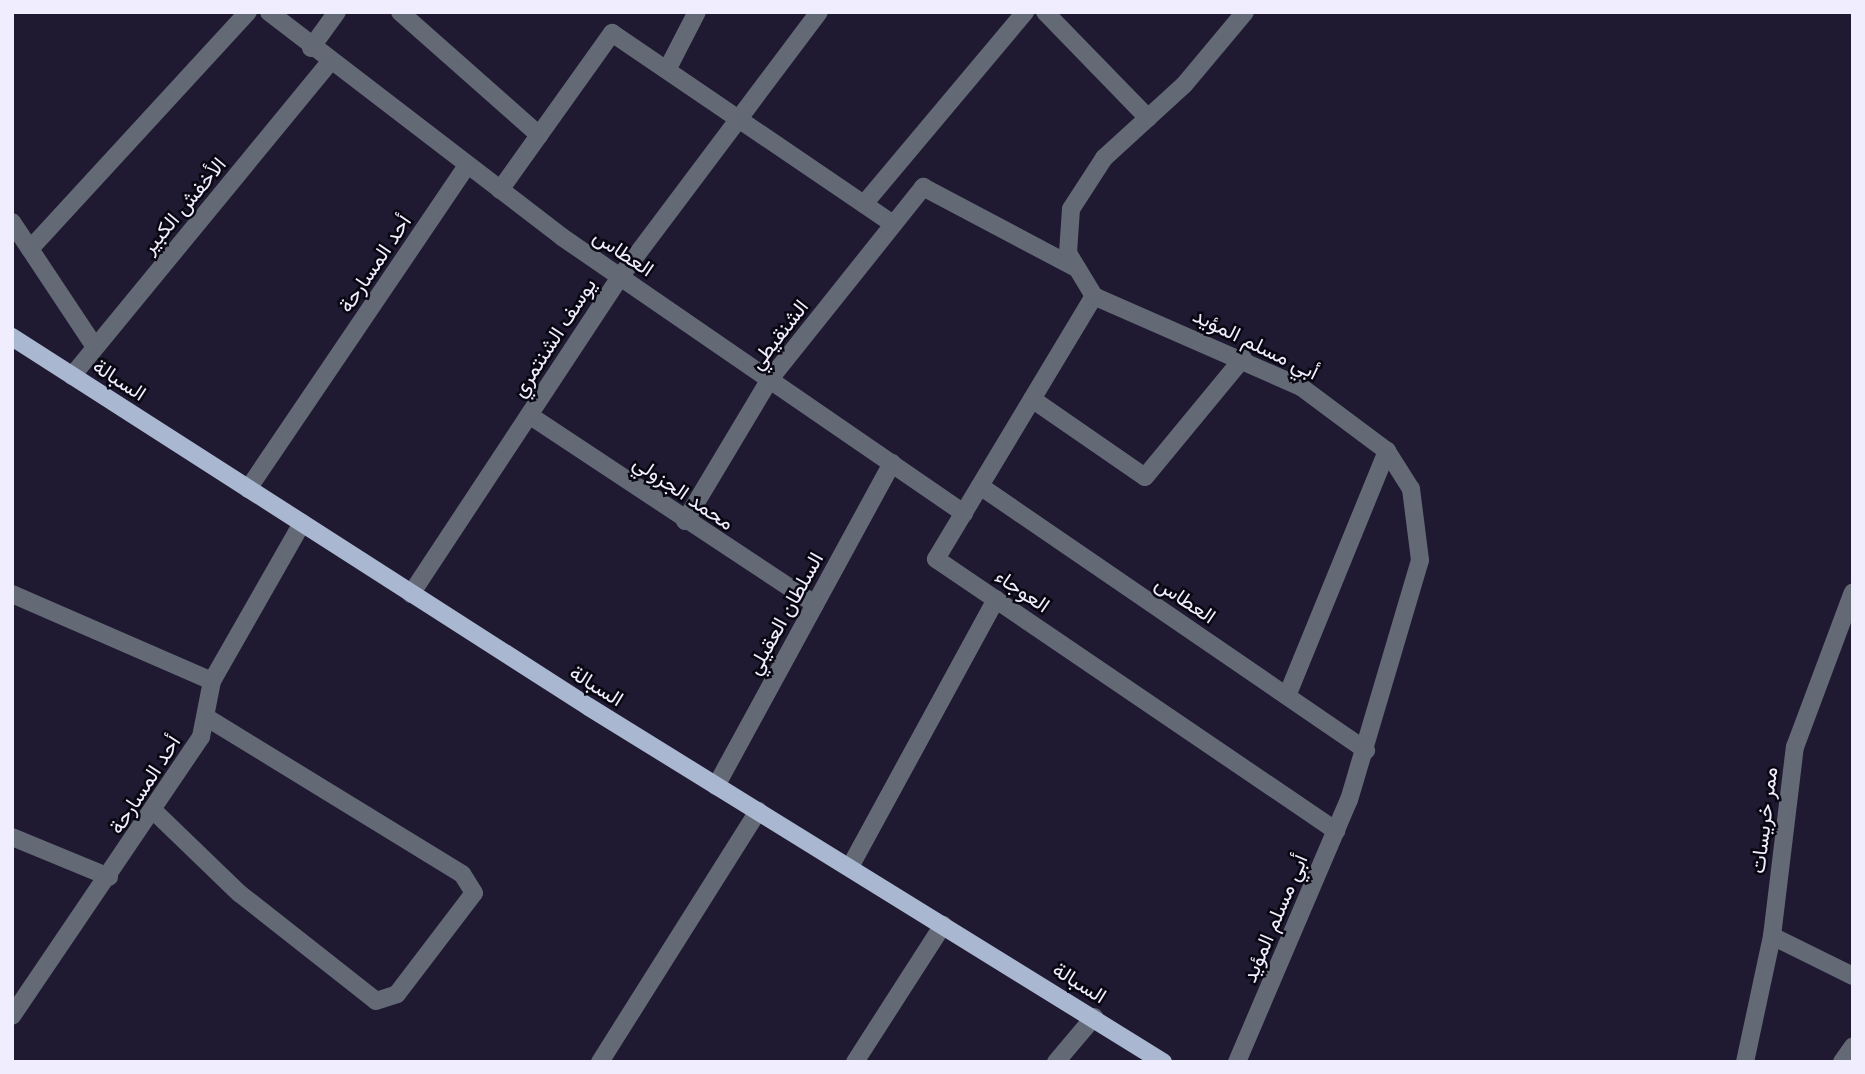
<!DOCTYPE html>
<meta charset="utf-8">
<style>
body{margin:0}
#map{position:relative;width:1865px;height:1074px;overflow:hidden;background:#1f1a32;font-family:Mulish,Vazirmatn,sans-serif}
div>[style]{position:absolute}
.minor>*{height:18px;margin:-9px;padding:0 9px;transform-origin:9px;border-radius:9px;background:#636a76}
.major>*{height:18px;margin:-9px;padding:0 9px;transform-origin:9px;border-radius:9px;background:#a9b7d0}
span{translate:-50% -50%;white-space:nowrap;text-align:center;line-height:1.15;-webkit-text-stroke:5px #090711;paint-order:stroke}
.street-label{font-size:21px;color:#efedfe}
.frame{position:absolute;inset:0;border:14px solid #efedfe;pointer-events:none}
</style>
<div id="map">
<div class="minor">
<i style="left:269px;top:12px;width:369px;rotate:37.5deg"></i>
<i style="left:562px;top:237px;width:488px;rotate:34.5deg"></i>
<i style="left:400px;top:12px;width:186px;rotate:41.5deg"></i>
<i style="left:1045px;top:12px;width:148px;rotate:45.8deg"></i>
<i style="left:311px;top:48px;width:44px;rotate:-54.2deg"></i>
<i style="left:667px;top:70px;width:65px;rotate:-62.7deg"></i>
<i style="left:500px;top:190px;width:193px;rotate:-54.5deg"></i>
<i style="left:612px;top:33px;width:340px;rotate:34.2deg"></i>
<i style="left:864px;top:204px;width:251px;rotate:-50deg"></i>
<i style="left:12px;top:222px;width:150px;rotate:56.4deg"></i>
<i style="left:30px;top:249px;width:322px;rotate:-47.4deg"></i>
<i style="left:1094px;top:296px;width:307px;rotate:121deg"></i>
<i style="left:936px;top:559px;width:484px;rotate:34.2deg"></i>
<i style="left:72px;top:376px;width:405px;rotate:-50.6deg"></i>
<i style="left:1032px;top:399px;width:137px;rotate:34.6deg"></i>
<i style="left:1145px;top:477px;width:154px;rotate:-50.5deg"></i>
<i style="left:529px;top:415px;width:343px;rotate:33.5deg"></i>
<i style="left:980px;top:486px;width:468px;rotate:34.4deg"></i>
<i style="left:248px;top:489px;width:390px;rotate:-55.9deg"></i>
<i style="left:685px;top:521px;width:165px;rotate:-59.1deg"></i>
<i style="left:770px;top:379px;width:246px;rotate:-51.4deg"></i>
<i style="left:923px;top:187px;width:175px;rotate:27.9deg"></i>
<i style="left:12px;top:594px;width:218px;rotate:23.5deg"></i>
<i style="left:411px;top:594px;width:380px;rotate:-56.6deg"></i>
<i style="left:620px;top:277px;width:331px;rotate:-53.1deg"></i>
<i style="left:1287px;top:696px;width:265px;rotate:-67.8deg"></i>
<i style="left:716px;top:786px;width:368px;rotate:-61.4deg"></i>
<i style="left:155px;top:812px;width:117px;rotate:44deg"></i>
<i style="left:239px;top:893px;width:174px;rotate:38.2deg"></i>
<i style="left:376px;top:1001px;width:22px;rotate:-18deg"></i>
<i style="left:397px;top:994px;width:127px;rotate:-52.7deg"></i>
<i style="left:474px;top:893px;width:22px;rotate:-122deg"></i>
<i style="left:462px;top:874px;width:300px;rotate:-148.5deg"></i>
<i style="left:12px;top:837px;width:105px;rotate:22.4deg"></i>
<i style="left:850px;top:867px;width:305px;rotate:-61.4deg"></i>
<i style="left:1772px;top:936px;width:90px;rotate:26.3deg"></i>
<i style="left:12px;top:1016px;width:337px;rotate:-55.9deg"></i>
<i style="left:201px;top:737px;width:57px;rotate:-78.9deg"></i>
<i style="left:212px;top:681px;width:182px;rotate:-60.3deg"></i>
<i style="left:600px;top:1062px;width:297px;rotate:-57.8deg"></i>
<i style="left:855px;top:1062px;width:163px;rotate:-57.3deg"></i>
<i style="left:1056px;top:1062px;width:59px;rotate:-49.8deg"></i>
<i style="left:1237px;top:1062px;width:285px;rotate:-66.9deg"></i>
<i style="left:1349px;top:800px;width:250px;rotate:-73.5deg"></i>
<i style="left:1420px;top:560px;width:72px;rotate:-97.2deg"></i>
<i style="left:1411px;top:489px;width:45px;rotate:-122.3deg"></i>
<i style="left:1387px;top:451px;width:107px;rotate:-143.3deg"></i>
<i style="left:1301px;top:387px;width:226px;rotate:-156.3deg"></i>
<i style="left:1094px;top:296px;width:50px;rotate:-121.2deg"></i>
<i style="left:1068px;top:253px;width:44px;rotate:-86.1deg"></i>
<i style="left:1071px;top:209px;width:61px;rotate:-57.1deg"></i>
<i style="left:1104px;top:158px;width:108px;rotate:-42.4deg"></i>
<i style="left:1184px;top:85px;width:95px;rotate:-50.1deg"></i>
<i style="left:1745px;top:1062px;width:129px;rotate:-77.9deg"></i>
<i style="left:1772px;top:936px;width:190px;rotate:-83.1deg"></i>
<i style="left:1795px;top:747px;width:165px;rotate:-69.5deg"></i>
<i style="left:1842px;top:1062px;width:19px;rotate:-55deg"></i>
</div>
<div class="major">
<i style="left:12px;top:337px;width:685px;rotate:32.67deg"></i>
<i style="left:589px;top:707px;width:675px;rotate:31.74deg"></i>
</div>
<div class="street-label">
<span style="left:183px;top:205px;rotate:-50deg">الأخفش الكبير</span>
<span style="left:624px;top:252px;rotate:34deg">العطاس</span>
<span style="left:374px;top:263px;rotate:-56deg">أحد المسارحة</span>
<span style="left:778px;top:334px;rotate:-52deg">الشنقيطي</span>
<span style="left:553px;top:337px;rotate:-57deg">يوسف الشنتمري</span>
<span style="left:1256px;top:343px;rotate:26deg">أبي مسلم المؤيد</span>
<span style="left:120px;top:379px;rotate:33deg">السبالة</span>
<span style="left:684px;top:492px;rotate:34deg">محمد الجزولي</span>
<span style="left:1023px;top:590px;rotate:34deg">العوجاء</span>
<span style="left:1186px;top:599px;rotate:34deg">العطاس</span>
<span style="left:784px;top:613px;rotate:-61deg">السلطان العقيلي</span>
<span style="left:597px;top:685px;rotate:32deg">السبالة</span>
<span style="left:144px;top:784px;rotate:-57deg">أحد المسارحة</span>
<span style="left:1763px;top:820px;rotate:-83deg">ممر خريسات</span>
<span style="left:1274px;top:918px;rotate:-67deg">أبي مسلم المؤيد</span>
<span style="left:1080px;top:982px;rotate:32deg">السبالة</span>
</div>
<div class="frame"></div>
</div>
